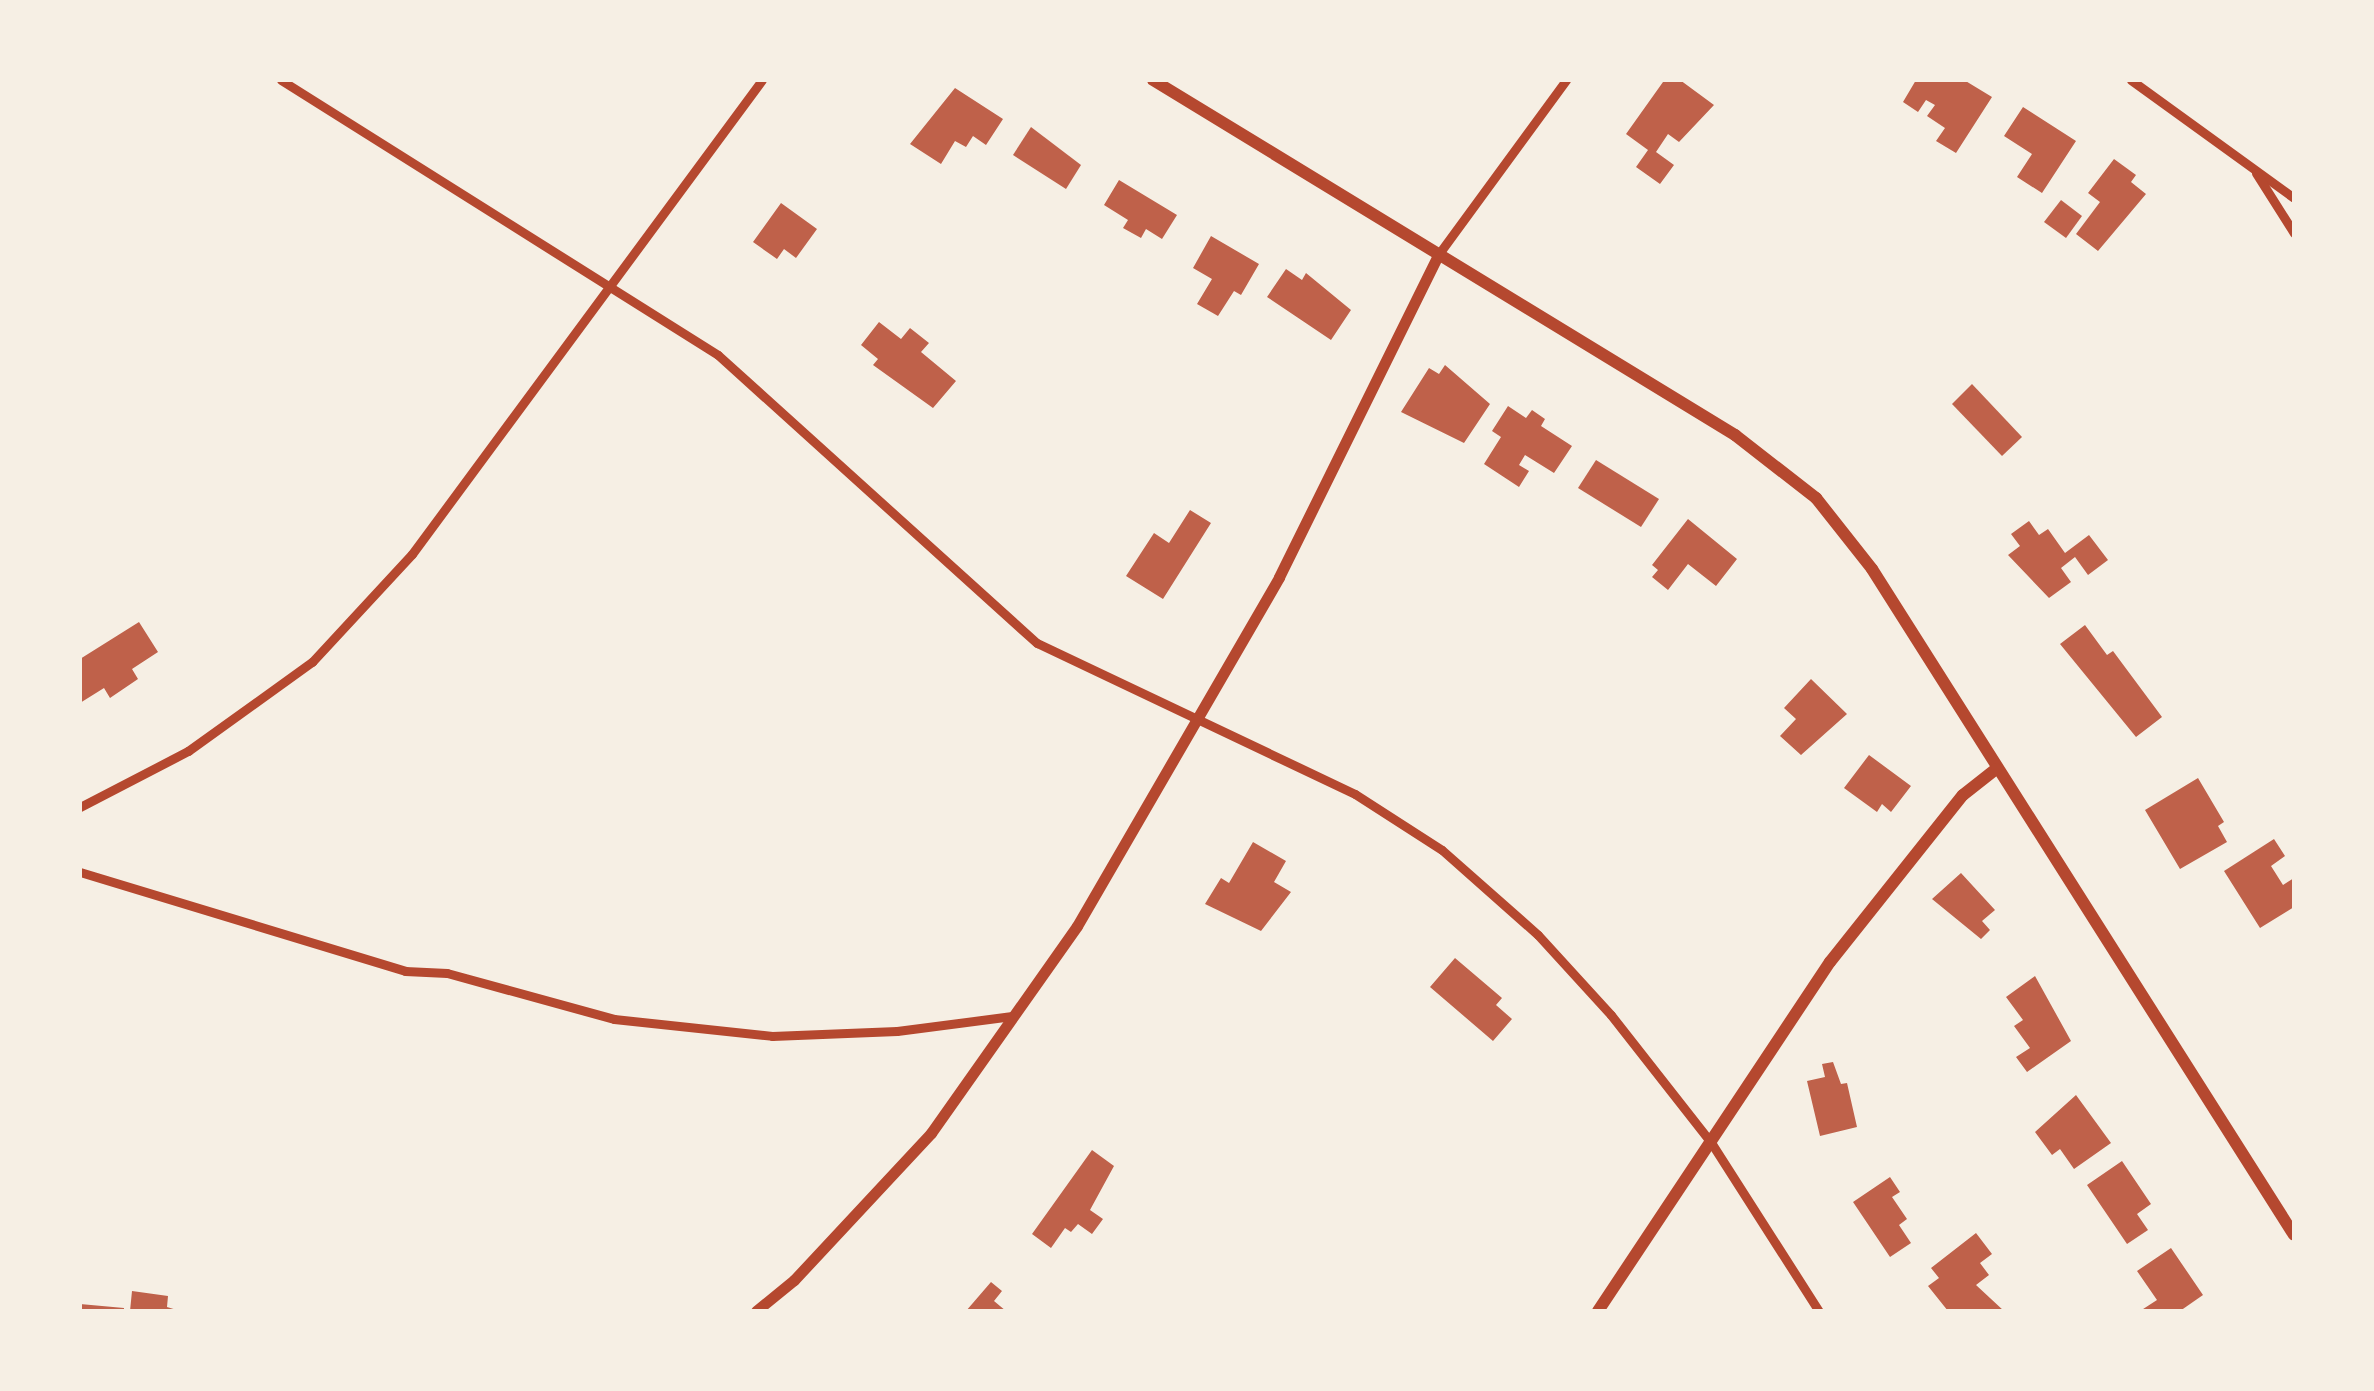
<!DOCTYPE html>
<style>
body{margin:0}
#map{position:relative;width:2374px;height:1391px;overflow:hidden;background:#f6efe4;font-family:"Asap Condensed",sans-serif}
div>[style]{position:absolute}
.building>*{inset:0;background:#bf614a}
.minor>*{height:9px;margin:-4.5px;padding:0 4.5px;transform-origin:4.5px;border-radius:4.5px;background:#b5482f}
.tertiary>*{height:11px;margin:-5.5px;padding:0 5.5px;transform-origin:5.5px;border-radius:5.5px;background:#b5482f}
.secondary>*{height:12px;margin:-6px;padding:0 6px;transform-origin:6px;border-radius:6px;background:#b5482f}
span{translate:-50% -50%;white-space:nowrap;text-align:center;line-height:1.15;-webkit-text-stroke:8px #f6efe4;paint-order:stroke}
.frame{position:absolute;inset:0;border:82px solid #f6efe4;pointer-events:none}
</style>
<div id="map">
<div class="building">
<i style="clip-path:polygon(1680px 80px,1714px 105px,1679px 142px,1668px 134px,1656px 152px,1674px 165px,1660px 184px,1636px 167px,1648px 150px,1626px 134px,1663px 82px)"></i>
<i style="clip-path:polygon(1916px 80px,1964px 80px,1992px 97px,1956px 153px,1936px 141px,1945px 128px,1927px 116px,1935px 105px,1926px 100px,1918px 112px,1903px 102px)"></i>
<i style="clip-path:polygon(955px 88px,1003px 119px,986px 145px,973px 136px,966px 147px,955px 141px,941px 164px,910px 144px)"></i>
<i style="clip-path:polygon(2023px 107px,2076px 141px,2042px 193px,2017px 177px,2032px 154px,2004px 136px)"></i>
<i style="clip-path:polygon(1031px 127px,1081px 165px,1066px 189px,1013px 155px)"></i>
<i style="clip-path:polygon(2114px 159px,2136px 175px,2131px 182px,2146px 194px,2098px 251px,2076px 234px,2100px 202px,2088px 193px)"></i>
<i style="clip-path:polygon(1119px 180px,1177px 215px,1162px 239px,1146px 229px,1141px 238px,1123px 228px,1128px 220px,1104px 205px)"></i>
<i style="clip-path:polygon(2061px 200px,2082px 216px,2066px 238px,2044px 222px)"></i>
<i style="clip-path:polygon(781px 203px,817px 229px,796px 258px,784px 249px,777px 259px,753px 242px)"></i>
<i style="clip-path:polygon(1211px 236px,1259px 264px,1241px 295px,1234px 291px,1218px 316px,1197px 304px,1212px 279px,1193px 268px)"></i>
<i style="clip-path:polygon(1286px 269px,1302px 280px,1306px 273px,1351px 310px,1331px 340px,1267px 297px)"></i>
<i style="clip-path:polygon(879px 322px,901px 339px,910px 328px,929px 343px,921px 352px,956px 381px,933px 408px,873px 365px,878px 359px,861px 345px)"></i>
<i style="clip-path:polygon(1445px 365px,1490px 404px,1464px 443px,1401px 412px,1429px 368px,1439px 374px)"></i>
<i style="clip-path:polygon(1972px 384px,2022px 437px,2002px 456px,1952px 404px)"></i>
<i style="clip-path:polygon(1508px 406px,1526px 418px,1532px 410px,1545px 419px,1541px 426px,1572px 446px,1554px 473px,1525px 455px,1519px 465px,1529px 471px,1519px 487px,1484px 464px,1501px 437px,1492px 431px)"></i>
<i style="clip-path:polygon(1596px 460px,1659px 499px,1641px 527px,1578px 488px)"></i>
<i style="clip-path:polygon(1190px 510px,1211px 523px,1163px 599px,1126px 576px,1154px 533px,1169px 543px)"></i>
<i style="clip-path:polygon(1688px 519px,1737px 559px,1716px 586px,1688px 564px,1668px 590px,1652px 577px,1658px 570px,1652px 565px)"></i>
<i style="clip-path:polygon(2029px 521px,2039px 535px,2048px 529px,2065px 553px,2089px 535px,2108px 560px,2088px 575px,2075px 557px,2061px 568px,2071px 582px,2049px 598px,2008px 555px,2020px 546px,2011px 534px)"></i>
<i style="clip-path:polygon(139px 622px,158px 652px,132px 669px,138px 679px,110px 698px,104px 688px,80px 703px,80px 659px)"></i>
<i style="clip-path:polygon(2085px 625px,2107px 655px,2113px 651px,2162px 717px,2136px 737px,2060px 644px)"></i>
<i style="clip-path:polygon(1811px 679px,1847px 714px,1801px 755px,1780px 736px,1796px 719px,1784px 708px)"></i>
<i style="clip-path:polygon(1869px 755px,1911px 786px,1891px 812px,1882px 804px,1877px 812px,1844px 788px)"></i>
<i style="clip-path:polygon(2198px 778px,2224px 822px,2218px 826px,2227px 842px,2180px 869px,2145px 810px)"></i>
<i style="clip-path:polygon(2274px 839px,2285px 856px,2271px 866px,2283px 885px,2294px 878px,2294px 907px,2260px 928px,2224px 871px)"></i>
<i style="clip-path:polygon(1253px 842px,1286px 861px,1274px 882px,1291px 892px,1261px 931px,1205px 904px,1221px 878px,1229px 883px)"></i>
<i style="clip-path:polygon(1961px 873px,1995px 910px,1982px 921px,1990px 930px,1981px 939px,1932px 899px)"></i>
<i style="clip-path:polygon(1455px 958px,1502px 998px,1496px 1005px,1512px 1019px,1493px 1041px,1430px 987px)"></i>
<i style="clip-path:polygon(2035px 976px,2071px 1041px,2027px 1072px,2016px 1057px,2030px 1048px,2014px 1026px,2023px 1020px,2006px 997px)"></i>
<i style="clip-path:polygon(1833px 1062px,1841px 1084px,1847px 1083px,1857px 1127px,1820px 1136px,1807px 1081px,1825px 1077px,1822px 1064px)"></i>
<i style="clip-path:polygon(2076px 1095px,2111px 1143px,2074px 1169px,2060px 1149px,2052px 1155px,2035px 1132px)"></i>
<i style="clip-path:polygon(1092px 1150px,1114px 1166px,1090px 1210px,1103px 1219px,1092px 1234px,1078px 1224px,1071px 1232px,1065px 1228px,1051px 1248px,1032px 1234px)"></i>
<i style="clip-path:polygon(2122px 1161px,2151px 1204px,2137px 1214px,2148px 1230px,2127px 1244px,2087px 1185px)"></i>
<i style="clip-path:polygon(1890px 1177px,1900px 1192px,1892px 1197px,1907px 1219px,1899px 1225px,1911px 1243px,1890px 1257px,1853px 1202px)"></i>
<i style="clip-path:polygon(1976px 1233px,1992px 1254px,1980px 1263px,1989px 1275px,1976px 1285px,2004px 1311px,1948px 1311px,1928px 1286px,1939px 1278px,1931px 1268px)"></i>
<i style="clip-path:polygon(2171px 1248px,2203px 1295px,2180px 1311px,2140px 1311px,2157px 1300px,2137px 1271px)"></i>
<i style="clip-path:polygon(991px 1282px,1002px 1291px,994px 1301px,1006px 1311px,966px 1311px)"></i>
<i style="clip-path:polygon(132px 1291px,168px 1296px,167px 1307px,180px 1311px,130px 1311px)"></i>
<i style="clip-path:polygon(80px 1304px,124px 1308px,124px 1311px,80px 1311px)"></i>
</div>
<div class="minor">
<i style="left:281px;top:80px;width:516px;rotate:32.18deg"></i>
<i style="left:718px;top:355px;width:430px;rotate:42.1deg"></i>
<i style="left:1037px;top:643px;width:352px;rotate:25.4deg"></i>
<i style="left:1355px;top:794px;width:103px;rotate:32.8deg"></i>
<i style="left:1442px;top:850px;width:128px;rotate:41.5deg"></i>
<i style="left:1538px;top:935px;width:108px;rotate:47.6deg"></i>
<i style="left:1611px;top:1015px;width:164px;rotate:51.9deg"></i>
<i style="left:1712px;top:1144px;width:198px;rotate:57.4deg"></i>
<i style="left:2131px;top:80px;width:201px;rotate:35.9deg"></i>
<i style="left:2256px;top:173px;width:71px;rotate:57.7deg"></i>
<i style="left:1438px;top:255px;width:217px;rotate:-53.8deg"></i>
<i style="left:80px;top:807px;width:122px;rotate:-27.4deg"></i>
<i style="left:188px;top:751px;width:153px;rotate:-35.7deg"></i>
<i style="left:312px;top:662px;width:147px;rotate:-47.2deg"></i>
<i style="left:412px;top:554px;width:589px;rotate:-53.56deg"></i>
<i style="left:80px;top:872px;width:340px;rotate:16.9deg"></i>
<i style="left:405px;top:971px;width:42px;rotate:2.7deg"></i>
<i style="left:447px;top:973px;width:173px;rotate:15.4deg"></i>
<i style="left:614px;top:1019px;width:159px;rotate:6.1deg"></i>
<i style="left:772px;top:1036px;width:125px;rotate:-2.3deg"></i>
<i style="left:897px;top:1031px;width:116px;rotate:-7.4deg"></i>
</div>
<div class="tertiary">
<i style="left:756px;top:1311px;width:49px;rotate:-39.2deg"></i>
<i style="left:794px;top:1280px;width:201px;rotate:-47deg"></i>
<i style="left:931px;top:1133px;width:253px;rotate:-54.8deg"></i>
<i style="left:1077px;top:926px;width:403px;rotate:-59.9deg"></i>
<i style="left:1279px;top:577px;width:359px;rotate:-63.7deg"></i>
</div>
<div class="secondary">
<i style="left:1153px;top:80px;width:682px;rotate:31.38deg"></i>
<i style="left:1735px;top:435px;width:103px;rotate:37.9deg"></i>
<i style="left:1816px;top:498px;width:90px;rotate:51.7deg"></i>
<i style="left:1872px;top:569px;width:788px;rotate:57.64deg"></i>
<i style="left:1598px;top:1311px;width:419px;rotate:-56.4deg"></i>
<i style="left:1830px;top:962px;width:213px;rotate:-51.5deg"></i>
<i style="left:1963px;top:795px;width:42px;rotate:-38.2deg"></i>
</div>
<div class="frame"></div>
</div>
